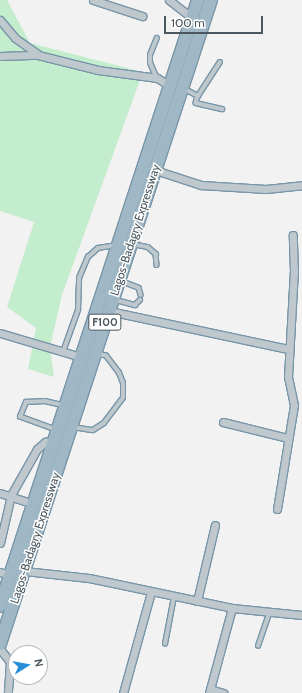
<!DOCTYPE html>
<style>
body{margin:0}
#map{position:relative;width:302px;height:693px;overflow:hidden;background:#f3f2f2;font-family:Cabin,sans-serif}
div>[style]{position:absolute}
.green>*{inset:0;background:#c4edce}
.roads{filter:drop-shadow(1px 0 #7896a8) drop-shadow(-1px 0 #7896a8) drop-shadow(0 1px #7896a8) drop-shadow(0 -1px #7896a8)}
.service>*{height:3.5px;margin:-1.75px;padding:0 1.75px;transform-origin:1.75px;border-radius:1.75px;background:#bec8cd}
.minor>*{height:7px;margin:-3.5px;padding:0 3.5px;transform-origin:3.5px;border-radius:3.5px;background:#bec8cd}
.trunk>*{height:12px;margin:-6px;padding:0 6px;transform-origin:6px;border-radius:6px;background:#a0b8c5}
span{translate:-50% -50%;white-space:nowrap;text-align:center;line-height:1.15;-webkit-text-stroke:3px #fff;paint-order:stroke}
.shield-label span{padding:1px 3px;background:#fff;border:1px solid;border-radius:3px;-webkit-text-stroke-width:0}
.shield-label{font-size:11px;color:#4a575e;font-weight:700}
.street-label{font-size:12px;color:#4a575e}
.north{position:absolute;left:8px;top:645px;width:40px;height:40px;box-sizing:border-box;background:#fff;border:1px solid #b7bcbf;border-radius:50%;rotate:79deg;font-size:11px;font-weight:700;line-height:16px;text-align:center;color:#4a575e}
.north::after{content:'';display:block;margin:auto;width:14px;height:18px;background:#278fd8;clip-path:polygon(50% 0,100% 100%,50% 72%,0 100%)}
.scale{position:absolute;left:164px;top:16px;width:99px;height:18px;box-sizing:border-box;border:2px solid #4a575e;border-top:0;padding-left:5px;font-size:12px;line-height:14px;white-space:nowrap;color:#4a575e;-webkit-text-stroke:3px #fff;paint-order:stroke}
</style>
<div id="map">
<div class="green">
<i style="clip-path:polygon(0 0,7px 0,30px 43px,143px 72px,62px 295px,50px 347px,54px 377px,28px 369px,36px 328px,7px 307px,34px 222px,0 211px)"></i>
</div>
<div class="roads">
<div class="service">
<i style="left:156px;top:77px;width:15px;rotate:-113deg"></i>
<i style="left:150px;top:63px;width:8px;rotate:-90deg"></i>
<i style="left:150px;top:55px;width:18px;rotate:-68deg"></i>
<i style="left:185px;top:89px;width:15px;rotate:28deg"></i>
<i style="left:198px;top:96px;width:7px;rotate:106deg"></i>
<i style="left:196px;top:103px;width:27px;rotate:13deg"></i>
<i style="left:198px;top:96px;width:40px;rotate:-57.1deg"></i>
<i style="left:132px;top:244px;width:16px;rotate:11deg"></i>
<i style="left:148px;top:247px;width:11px;rotate:41deg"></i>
<i style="left:156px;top:254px;width:11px;rotate:85deg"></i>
<i style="left:121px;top:281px;width:19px;rotate:21deg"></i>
<i style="left:139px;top:288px;width:7px;rotate:74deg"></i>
<i style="left:116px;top:300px;width:20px;rotate:15deg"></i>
<i style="left:135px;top:305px;width:7px;rotate:-45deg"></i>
<i style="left:63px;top:352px;width:45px;rotate:-70.3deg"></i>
<i style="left:78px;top:310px;width:32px;rotate:-88deg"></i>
<i style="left:79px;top:278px;width:23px;rotate:-67deg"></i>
<i style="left:88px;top:257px;width:13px;rotate:-42deg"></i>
<i style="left:98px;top:248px;width:18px;rotate:-9deg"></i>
<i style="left:73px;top:427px;width:20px;rotate:9deg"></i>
<i style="left:93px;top:430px;width:13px;rotate:-32deg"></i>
<i style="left:104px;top:423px;width:31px;rotate:-53deg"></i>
<i style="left:123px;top:398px;width:15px;rotate:-90deg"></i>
<i style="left:123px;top:383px;width:11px;rotate:-112deg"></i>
<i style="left:119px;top:373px;width:21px;rotate:-127deg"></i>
<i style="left:106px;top:356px;width:9px;rotate:-167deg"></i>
<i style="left:56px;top:430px;width:38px;rotate:-160deg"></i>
<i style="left:20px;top:417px;width:16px;rotate:-68deg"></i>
<i style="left:26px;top:402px;width:19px;rotate:-3deg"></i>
<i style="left:45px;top:401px;width:18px;rotate:13deg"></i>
<i style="left:165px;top:644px;width:48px;rotate:-79.2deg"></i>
<i style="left:258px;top:646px;width:34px;rotate:-71deg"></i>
</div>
<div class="minor">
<i style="left:93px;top:0;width:52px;rotate:18.1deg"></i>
<i style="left:169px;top:0;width:29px;rotate:38deg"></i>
<i style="left:0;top:20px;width:23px;rotate:50deg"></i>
<i style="left:15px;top:38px;width:28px;rotate:35deg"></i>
<i style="left:0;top:56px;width:38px;rotate:-2deg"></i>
<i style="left:38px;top:55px;width:62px;rotate:14deg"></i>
<i style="left:98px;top:70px;width:60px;rotate:7.7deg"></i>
<i style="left:157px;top:78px;width:14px;rotate:30deg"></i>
<i style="left:152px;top:169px;width:52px;rotate:18.1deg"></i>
<i style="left:201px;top:185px;width:65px;rotate:3.5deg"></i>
<i style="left:266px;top:189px;width:36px;rotate:-6deg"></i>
<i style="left:109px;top:311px;width:183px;rotate:12deg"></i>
<i style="left:0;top:333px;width:84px;rotate:16.5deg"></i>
<i style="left:223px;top:422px;width:66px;rotate:14deg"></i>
<i style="left:0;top:493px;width:35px;rotate:18deg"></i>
<i style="left:277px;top:509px;width:105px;rotate:-80.7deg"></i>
<i style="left:294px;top:405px;width:29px;rotate:-102deg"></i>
<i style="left:288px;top:377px;width:106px;rotate:-86.8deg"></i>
<i style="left:294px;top:271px;width:36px;rotate:-92deg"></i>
<i style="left:0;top:543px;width:49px;rotate:-77.1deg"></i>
<i style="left:11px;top:495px;width:53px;rotate:-60.5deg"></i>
<i style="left:37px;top:449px;width:11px;rotate:-41deg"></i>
<i style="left:45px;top:442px;width:8px;rotate:-7deg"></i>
<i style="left:25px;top:571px;width:64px;rotate:6.2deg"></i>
<i style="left:89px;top:578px;width:146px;rotate:11.8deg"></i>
<i style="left:232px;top:608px;width:70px;rotate:5.7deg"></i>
<i style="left:0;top:572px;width:9px;rotate:18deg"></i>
<i style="left:197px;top:601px;width:78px;rotate:-76.7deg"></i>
<i style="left:0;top:649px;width:16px;rotate:52deg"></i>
<i style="left:10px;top:662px;width:31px;rotate:94deg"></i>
<i style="left:210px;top:689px;width:14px;rotate:17deg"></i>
<i style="left:123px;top:693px;width:105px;rotate:-74.5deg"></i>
<i style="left:209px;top:693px;width:88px;rotate:-74.9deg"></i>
</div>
<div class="trunk">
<i style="left:0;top:606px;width:638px;rotate:-71.91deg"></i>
<i style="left:0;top:644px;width:678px;rotate:-71.86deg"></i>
</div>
</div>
<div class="shield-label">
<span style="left:105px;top:322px">F100</span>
</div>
<div class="street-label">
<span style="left:135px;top:230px;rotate:-72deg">Lagos-Badagry Expressway</span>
<span style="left:35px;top:538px;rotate:-72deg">Lagos-Badagry Expressway</span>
</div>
<div class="north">N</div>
<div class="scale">100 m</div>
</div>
